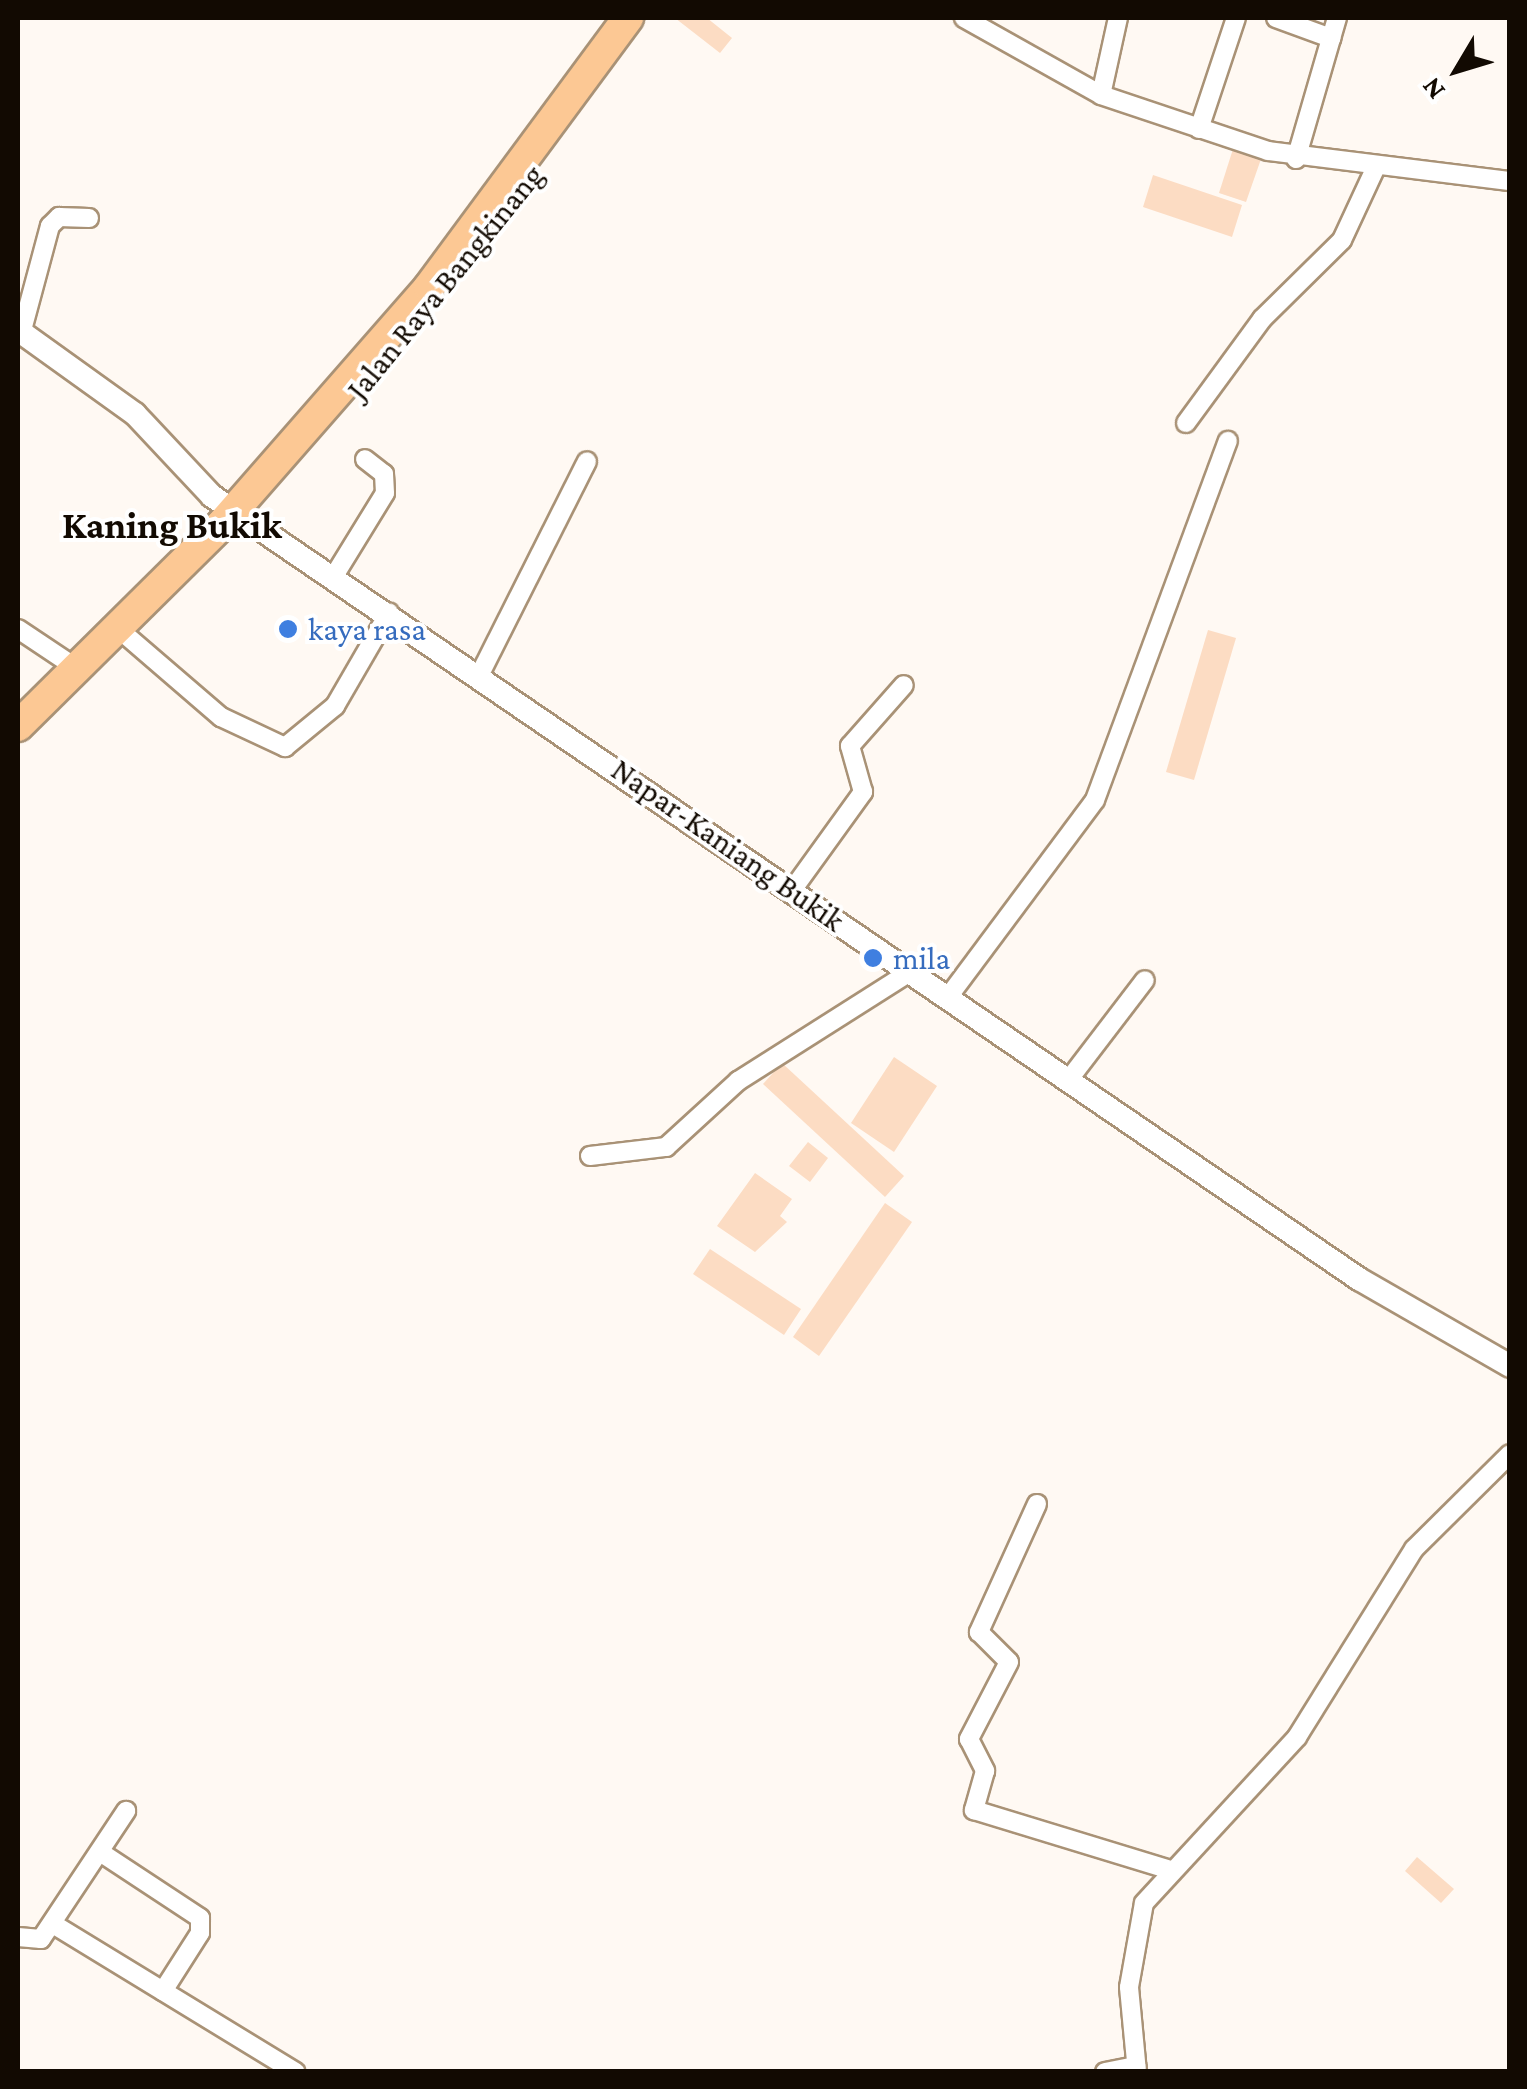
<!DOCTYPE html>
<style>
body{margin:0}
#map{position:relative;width:1527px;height:2089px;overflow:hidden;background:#fff9f3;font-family:"Crimson Pro",serif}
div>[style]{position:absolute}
.building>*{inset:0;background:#fcdcc3}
.roads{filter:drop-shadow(2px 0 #a99276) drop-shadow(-2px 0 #a99276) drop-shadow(0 2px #a99276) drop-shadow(0 -2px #a99276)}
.minor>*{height:18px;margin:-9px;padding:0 9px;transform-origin:9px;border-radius:9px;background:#fff}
.tertiary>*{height:22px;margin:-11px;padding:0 11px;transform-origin:11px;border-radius:11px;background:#fff}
.trunk>*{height:30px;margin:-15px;padding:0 15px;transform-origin:15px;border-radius:15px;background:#fcc894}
.dots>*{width:28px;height:28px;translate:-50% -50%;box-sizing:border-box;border:5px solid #fff;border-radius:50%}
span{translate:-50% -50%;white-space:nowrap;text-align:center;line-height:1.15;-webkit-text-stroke:8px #fff;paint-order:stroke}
.street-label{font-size:32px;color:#120a02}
.shop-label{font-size:32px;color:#366cbe}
.left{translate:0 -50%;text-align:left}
.quarter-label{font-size:38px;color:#120a02;font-weight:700}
.frame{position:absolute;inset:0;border:20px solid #120a02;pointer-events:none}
.north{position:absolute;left:1407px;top:20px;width:100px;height:100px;-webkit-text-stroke:8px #fff;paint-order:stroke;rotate:232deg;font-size:28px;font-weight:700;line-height:40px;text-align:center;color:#120a02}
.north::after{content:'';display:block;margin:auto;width:35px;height:45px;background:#120a02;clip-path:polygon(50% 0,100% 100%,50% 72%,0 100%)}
</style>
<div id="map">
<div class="building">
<i style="clip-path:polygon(675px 18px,707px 18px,732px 38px,720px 53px)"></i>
<i style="clip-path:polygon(1233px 149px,1261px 159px,1246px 202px,1219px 193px)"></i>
<i style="clip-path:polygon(1153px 175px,1242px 205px,1232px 237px,1143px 207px)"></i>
<i style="clip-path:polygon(1208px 630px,1236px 638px,1194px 780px,1166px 772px)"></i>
<i style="clip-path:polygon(894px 1057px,937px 1086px,894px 1152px,851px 1123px)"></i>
<i style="clip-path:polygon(782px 1063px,904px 1176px,885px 1197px,763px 1084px)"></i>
<i style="clip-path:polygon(808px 1142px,828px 1158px,810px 1182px,789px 1166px)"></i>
<i style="clip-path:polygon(755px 1173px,792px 1199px,780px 1216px,787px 1222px,755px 1252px,717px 1226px)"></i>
<i style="clip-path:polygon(885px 1203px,912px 1222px,819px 1356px,793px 1337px)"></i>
<i style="clip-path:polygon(710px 1249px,801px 1309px,784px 1335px,693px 1274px)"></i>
<i style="clip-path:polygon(1417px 1857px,1454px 1889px,1441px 1903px,1405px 1871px)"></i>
</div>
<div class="roads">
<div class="minor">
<i style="left:964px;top:18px;width:157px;rotate:29.3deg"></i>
<i style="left:1101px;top:95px;width:176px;rotate:18.5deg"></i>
<i style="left:1268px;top:151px;width:244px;rotate:7.1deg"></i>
<i style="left:1276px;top:18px;width:59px;rotate:20deg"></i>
<i style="left:1101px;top:95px;width:79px;rotate:-77.6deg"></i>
<i style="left:1199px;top:129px;width:117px;rotate:-71.6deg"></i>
<i style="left:1296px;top:159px;width:147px;rotate:-73.8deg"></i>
<i style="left:21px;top:334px;width:112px;rotate:-75deg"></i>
<i style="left:50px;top:226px;width:13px;rotate:-45deg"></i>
<i style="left:59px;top:217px;width:30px;rotate:2deg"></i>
<i style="left:1186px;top:423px;width:129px;rotate:-53.8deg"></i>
<i style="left:1262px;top:319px;width:112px;rotate:-44.6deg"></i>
<i style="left:1342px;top:240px;width:78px;rotate:-65.1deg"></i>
<i style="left:334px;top:576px;width:97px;rotate:-58.4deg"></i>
<i style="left:385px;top:493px;width:19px;rotate:-93deg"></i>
<i style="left:384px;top:474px;width:24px;rotate:-142deg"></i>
<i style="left:18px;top:629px;width:72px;rotate:33.7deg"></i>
<i style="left:121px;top:631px;width:132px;rotate:40.7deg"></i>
<i style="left:221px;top:717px;width:71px;rotate:25.1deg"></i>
<i style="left:285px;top:747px;width:65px;rotate:-39.4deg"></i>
<i style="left:335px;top:706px;width:108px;rotate:-59.9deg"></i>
<i style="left:480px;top:674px;width:238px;rotate:-63.3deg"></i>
<i style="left:793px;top:889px;width:120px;rotate:-54.2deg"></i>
<i style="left:863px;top:792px;width:48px;rotate:-105.8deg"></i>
<i style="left:850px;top:746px;width:81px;rotate:-48.5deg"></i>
<i style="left:949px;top:996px;width:244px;rotate:-53.3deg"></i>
<i style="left:1095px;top:800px;width:383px;rotate:-69.7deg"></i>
<i style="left:1070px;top:1078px;width:123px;rotate:-52.6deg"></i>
<i style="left:590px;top:1156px;width:77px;rotate:-6.8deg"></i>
<i style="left:666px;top:1147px;width:98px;rotate:-42.5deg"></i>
<i style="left:738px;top:1081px;width:205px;rotate:-32.4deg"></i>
<i style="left:1037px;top:1504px;width:141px;rotate:114.4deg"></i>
<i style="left:979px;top:1632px;width:42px;rotate:45deg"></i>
<i style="left:1009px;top:1662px;width:87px;rotate:117.5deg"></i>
<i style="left:969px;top:1739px;width:36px;rotate:63deg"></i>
<i style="left:985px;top:1771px;width:41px;rotate:105.8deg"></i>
<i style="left:974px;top:1810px;width:202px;rotate:17deg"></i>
<i style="left:100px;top:1852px;width:120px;rotate:33.4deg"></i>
<i style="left:200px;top:1918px;width:15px;rotate:90deg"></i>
<i style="left:200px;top:1933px;width:69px;rotate:122.5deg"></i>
<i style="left:53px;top:1924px;width:284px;rotate:31.4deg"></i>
<i style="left:18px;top:1937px;width:23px;rotate:5deg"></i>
<i style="left:41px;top:1939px;width:154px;rotate:-56.4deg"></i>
<i style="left:1105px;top:2072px;width:32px;rotate:-11deg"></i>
<i style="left:1137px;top:2072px;width:85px;rotate:-95.4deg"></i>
<i style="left:1129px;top:1987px;width:85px;rotate:-79.9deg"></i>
<i style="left:1144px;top:1903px;width:226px;rotate:-47.3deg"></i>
<i style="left:1297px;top:1737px;width:221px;rotate:-58.1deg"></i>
<i style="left:1414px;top:1549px;width:135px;rotate:-44.7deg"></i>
</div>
<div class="tertiary">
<i style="left:18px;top:330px;width:144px;rotate:35.7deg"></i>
<i style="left:135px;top:414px;width:112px;rotate:46.8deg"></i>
<i style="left:212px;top:496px;width:1389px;rotate:34.32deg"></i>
<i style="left:1359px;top:1279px;width:174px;rotate:29.9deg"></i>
</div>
<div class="trunk">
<i style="left:18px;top:726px;width:286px;rotate:-44.7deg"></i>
<i style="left:221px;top:525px;width:316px;rotate:-48.8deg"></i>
<i style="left:429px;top:287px;width:335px;rotate:-53.5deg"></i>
</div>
</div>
<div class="dots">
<i style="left:288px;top:629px;background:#3f7fe0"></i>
<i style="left:873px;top:958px;background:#3f7fe0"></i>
</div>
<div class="street-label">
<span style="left:445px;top:282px;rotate:-51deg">Jalan Raya Bangkinang</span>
<span style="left:728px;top:845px;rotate:35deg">Napar-Kaniang Bukik</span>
</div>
<div class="shop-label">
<span class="left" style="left:308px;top:629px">kaya rasa</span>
<span class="left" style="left:893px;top:958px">mila</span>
</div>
<div class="quarter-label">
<span style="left:172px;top:526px">Kaning Bukik</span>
</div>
<div class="frame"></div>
<div class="north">N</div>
</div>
